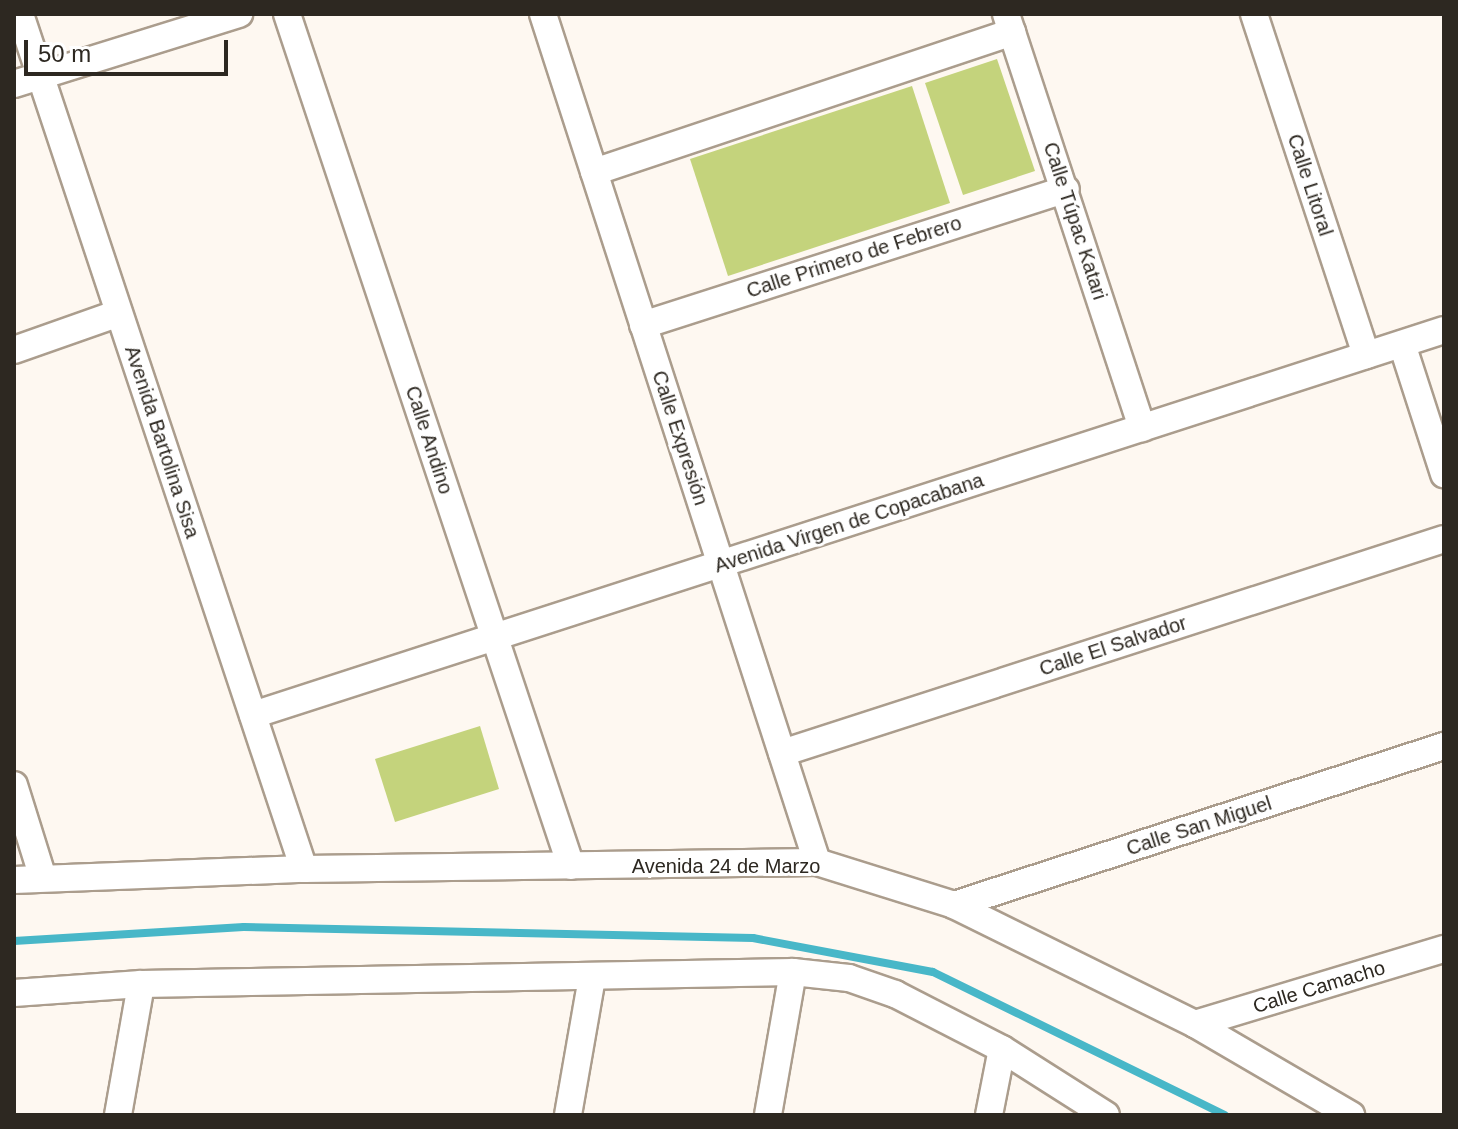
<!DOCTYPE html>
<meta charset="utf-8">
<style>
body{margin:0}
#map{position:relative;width:1458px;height:1129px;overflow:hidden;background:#fef8f1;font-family:Arial,sans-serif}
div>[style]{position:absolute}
.green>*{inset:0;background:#c4d37c}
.stream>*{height:8px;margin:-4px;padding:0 4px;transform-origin:4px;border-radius:4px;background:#48b7c8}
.roads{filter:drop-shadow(2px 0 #ab9d8d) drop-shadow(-2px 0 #ab9d8d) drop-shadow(0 2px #ab9d8d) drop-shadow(0 -2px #ab9d8d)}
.street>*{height:26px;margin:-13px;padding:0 13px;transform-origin:13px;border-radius:13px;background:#fff}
span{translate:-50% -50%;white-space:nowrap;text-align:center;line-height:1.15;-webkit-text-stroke:6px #fff;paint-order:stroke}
.street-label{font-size:20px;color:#2d2821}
.frame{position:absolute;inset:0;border:16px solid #2d2821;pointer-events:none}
.scale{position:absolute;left:24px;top:40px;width:204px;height:36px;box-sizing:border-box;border:4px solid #2d2821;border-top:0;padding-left:10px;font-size:24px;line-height:28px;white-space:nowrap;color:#2d2821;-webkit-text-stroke:6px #fff;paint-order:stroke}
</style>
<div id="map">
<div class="green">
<i style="clip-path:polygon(997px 59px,1035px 171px,963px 195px,925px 83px)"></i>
<i style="clip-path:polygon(912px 86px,950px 203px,728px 276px,690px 159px)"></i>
<i style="clip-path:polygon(480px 726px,499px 789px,395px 822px,375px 759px)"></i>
</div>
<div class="stream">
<i style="left:14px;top:941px;width:230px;rotate:-3.5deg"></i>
<i style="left:244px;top:927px;width:509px;rotate:1.24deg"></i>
<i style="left:753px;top:938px;width:183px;rotate:10.7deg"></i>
<i style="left:933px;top:972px;width:325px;rotate:26.1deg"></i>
</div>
<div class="roads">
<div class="street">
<i style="left:20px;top:14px;width:901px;rotate:71.63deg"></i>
<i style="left:287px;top:14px;width:898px;rotate:71.57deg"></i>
<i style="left:543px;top:14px;width:891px;rotate:72.09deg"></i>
<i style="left:1006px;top:14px;width:436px;rotate:71.8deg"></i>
<i style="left:1254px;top:14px;width:359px;rotate:71.8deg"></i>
<i style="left:14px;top:84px;width:236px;rotate:-17.3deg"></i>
<i style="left:594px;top:172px;width:441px;rotate:-18.5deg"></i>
<i style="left:643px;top:325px;width:444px;rotate:-17.8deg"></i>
<i style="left:1402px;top:344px;width:137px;rotate:72.1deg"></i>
<i style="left:14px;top:350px;width:111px;rotate:-19.4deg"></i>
<i style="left:253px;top:715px;width:1252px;rotate:-17.91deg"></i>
<i style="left:782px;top:753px;width:696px;rotate:-17.91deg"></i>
<i style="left:14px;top:785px;width:97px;rotate:72.7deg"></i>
<i style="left:14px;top:880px;width:290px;rotate:-2.2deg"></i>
<i style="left:304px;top:869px;width:513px;rotate:-0.78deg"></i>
<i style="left:817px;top:862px;width:144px;rotate:17.4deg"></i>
<i style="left:954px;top:905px;width:269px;rotate:26.3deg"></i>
<i style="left:1195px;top:1024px;width:181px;rotate:30.3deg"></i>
<i style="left:954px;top:905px;width:515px;rotate:-17.98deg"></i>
<i style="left:14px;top:993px;width:127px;rotate:-4.1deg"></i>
<i style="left:141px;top:984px;width:652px;rotate:-1.05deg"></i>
<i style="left:793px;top:972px;width:56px;rotate:6.1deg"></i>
<i style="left:849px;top:978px;width:49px;rotate:19.2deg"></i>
<i style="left:895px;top:994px;width:120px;rotate:27.2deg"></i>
<i style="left:1002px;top:1049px;width:123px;rotate:32.4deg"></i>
<i style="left:1195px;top:1024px;width:260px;rotate:-16.8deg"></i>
<i style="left:118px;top:1115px;width:133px;rotate:-80deg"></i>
<i style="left:568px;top:1115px;width:139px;rotate:-80.1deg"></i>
<i style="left:768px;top:1115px;width:145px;rotate:-80.1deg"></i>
<i style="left:989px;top:1115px;width:67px;rotate:-78.9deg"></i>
</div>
</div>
<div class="street-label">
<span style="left:1310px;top:185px;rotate:72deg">Calle Litoral</span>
<span style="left:1075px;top:221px;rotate:72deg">Calle Túpac Katari</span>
<span style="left:854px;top:257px;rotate:-18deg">Calle Primero de Febrero</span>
<span style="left:680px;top:438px;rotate:72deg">Calle Expresión</span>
<span style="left:429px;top:440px;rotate:72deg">Calle Andino</span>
<span style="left:162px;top:442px;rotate:72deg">Avenida Bartolina Sisa</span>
<span style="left:849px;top:523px;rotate:-18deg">Avenida Virgen de Copacabana</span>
<span style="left:1113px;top:646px;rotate:-18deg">Calle El Salvador</span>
<span style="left:1199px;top:826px;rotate:-18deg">Calle San Miguel</span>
<span style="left:726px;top:866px">Avenida 24 de Marzo</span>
<span style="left:1319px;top:987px;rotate:-17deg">Calle Camacho</span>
</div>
<div class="frame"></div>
<div class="scale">50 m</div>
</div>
